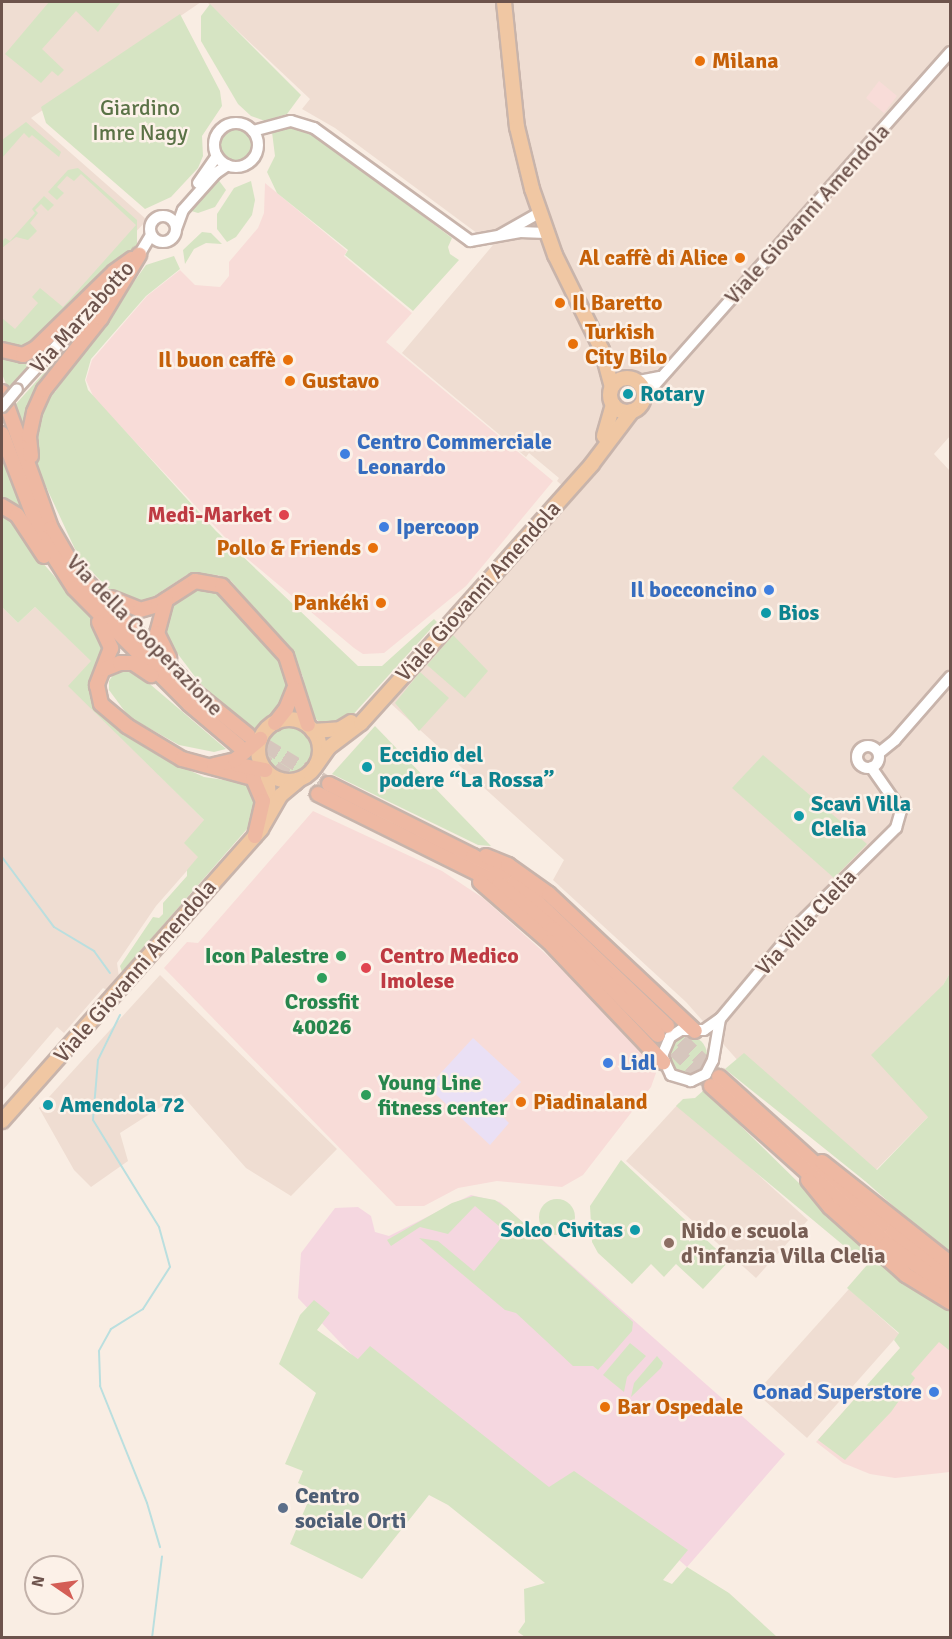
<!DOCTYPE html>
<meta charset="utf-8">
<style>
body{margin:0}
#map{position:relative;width:952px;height:1639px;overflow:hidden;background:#f9ede3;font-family:Signika,sans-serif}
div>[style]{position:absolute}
.residential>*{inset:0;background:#efddd2}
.commercial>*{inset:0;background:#f8dcd8}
.education>*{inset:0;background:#eae0f5}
.medical>*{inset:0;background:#f5d7e0}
.green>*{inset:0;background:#d6e4c3}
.round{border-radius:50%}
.stream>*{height:2px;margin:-1px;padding:0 1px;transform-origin:1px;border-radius:1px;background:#badfdf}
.trunk-tunnel>*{height:14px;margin-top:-7px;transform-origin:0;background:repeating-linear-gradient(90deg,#d6c6bd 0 14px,transparent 0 21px)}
.roads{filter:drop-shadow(2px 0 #c8b4ab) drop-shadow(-2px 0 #c8b4ab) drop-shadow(0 2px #c8b4ab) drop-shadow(0 -2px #c8b4ab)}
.tertiary>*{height:10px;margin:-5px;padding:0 5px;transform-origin:5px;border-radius:5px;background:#fff}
.tertiary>.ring{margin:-5px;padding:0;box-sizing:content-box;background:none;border:10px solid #fff;border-radius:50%}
.primary>*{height:14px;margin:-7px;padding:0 7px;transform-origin:7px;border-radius:7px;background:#f0c7a3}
.primary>.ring{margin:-7px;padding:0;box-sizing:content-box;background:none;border:14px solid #f0c7a3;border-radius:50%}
.trunk>*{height:14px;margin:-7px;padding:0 7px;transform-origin:7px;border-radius:7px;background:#eeb8a2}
.bridges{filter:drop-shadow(2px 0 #c8b4ab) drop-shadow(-2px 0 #c8b4ab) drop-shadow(0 2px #c8b4ab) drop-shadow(0 -2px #c8b4ab)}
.tertiary-bridge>*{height:10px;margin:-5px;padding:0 5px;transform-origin:5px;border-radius:5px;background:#fff}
.dots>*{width:16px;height:16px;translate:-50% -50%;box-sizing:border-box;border:3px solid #fcf1e8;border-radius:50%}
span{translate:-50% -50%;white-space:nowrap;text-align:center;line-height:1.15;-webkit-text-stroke:5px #fcf1e8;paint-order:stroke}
.food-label{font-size:22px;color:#c56008;font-weight:700}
.left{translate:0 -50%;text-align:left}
.right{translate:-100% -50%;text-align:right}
.park-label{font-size:22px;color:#5a7246}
.street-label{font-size:22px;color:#6d534c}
.culture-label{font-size:22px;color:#0d838f;font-weight:700}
.shop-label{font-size:22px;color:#366cbe;font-weight:700}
.health-label{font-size:22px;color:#be3a42;font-weight:700}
.leisure-label{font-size:22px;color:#27864d;font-weight:700}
.education-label{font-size:22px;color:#785e54;font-weight:700}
.service-label{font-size:22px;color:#4e5e75;font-weight:700}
.frame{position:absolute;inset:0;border:3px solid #6d534c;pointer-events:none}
.north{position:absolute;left:24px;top:1555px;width:60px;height:60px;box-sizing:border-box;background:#fcf1e8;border:2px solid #c3b2aa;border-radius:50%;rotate:283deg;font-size:16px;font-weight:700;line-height:24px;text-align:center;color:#6d534c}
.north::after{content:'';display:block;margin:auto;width:21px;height:27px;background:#d45e56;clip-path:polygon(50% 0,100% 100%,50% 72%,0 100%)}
</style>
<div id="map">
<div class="residential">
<i style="clip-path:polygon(2px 2px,201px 2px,31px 118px,147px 220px,27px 347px,2px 324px)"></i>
<i style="clip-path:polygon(207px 2px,950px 2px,950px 436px,934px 454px,950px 471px,950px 973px,943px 985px,928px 1117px,865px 1181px,740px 1063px,686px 1002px,553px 880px,564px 860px,389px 702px,573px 495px,557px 481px,559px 478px,529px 453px,526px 457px,402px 353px,493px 245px,335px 128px,302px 109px,310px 99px)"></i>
<i style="clip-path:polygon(2px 607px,18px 623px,35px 607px,92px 661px,69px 686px,204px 820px,199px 857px,156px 906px,117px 963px,119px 977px,107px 990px,103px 988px,64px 1033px,57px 1027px,2px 1091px)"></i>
<i style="clip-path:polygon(160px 975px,337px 1149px,291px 1196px,246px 1168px,181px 1094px,120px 1133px,128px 1161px,91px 1187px,74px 1170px,39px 1108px)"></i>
<i style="clip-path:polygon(679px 1103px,808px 1220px,756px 1278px,626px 1161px)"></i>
<i style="clip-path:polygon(849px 1289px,899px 1334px,807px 1438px,756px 1393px)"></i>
</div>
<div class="commercial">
<i style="clip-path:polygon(879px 81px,897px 96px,884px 113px,866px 98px)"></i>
<i style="clip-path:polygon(265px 183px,347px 251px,344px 256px,412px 313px,386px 342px,553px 481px,466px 586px,384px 653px,363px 654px,354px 648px,237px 550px,94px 398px,86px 380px,92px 360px,147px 296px,180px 270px,195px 285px,220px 287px,229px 276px,229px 262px,258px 228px,264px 213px)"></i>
<i style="clip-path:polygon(313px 811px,442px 871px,483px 898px,548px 956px,651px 1058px,656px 1073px,651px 1087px,583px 1175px,562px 1187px,497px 1181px,458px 1188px,424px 1206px,396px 1206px,164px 968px,187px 942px,198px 943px)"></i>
<i style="clip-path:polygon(950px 1326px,950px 1472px,895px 1478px,870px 1474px,843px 1463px,816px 1442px,866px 1387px)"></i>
</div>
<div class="education">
<i style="clip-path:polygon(473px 1038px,521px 1082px,495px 1109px,509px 1123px,490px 1145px,428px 1087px)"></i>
</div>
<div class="medical">
<i style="clip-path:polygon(471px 1195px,500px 1202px,785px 1454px,687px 1567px,592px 1484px,561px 1518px,394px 1380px,353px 1356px,298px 1298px,301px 1253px,335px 1208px,358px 1207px,371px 1216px,375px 1232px,389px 1236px)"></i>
</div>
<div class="green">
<i style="clip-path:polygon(49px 2px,121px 2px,98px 32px,76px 11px,42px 49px,64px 70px,58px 76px,52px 71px,41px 83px,5px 54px)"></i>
<i style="clip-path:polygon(210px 4px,301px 95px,287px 114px,265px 121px,251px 116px,238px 104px,201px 41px,201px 16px)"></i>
<i style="clip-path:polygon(180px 14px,220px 91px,222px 106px,202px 136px,203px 156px,198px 168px,171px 197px,145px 209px,46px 123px,41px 107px)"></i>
<i style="clip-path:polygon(26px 122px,61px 152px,59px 157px,32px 135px,29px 138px,24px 133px,2px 158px,2px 140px)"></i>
<i style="clip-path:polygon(284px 127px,312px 133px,452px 238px,448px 247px,450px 254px,459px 260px,413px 311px,345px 255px,348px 250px,277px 193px,267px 172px,275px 156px,272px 132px)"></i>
<i class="round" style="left:219px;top:129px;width:32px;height:32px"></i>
<i style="clip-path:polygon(78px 168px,137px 220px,137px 246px,29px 349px,2px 345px,2px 318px,15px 329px,38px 303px,32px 297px,40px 288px,63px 307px,136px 225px,81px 174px,74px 181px,67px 176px,57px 187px,64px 193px,57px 200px,48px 192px,68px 170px)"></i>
<i style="clip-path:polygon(217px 178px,226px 190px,215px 207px,198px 213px,188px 210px)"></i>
<i style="clip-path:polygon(251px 181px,255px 200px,252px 215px,236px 237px,227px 242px,217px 229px,217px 214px,234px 188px)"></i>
<i style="clip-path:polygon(44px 196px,54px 205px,48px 211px,41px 204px,35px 210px,38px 213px,30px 223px,37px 231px,28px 240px,16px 237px,2px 248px,2px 242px,5px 238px,10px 241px,35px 213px,32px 209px)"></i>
<i style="clip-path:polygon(202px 232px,211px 233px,222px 244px,206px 243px,194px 249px,185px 264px,183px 250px)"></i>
<i style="clip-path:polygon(174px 256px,180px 269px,146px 296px,91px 359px,85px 380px,88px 390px,216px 531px,358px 666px,382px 666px,434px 619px,437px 622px,349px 719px,334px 724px,321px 723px,307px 712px,303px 677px,292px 651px,231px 581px,218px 575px,188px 574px,145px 602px,119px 599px,80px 560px,37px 467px,34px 438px,38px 413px,56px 381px,55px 392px,146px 265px)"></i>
<i style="clip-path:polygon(92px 299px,18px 382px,8px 389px,2px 374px,2px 356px,27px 360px)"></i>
<i style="clip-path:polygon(93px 318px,25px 433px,15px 405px)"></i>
<i style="clip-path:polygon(2px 453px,27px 521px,2px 501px)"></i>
<i style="clip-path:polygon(2px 512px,12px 517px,35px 554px,95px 623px,106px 646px,102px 661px,91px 678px,91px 698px,96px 708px,160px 757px,204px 777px,245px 783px,255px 800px,247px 829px,122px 972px,120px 966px,153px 917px,159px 918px,163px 914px,163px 903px,187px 876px,187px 870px,198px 857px,184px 843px,204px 820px,68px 686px,91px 661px,35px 607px,18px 623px,2px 607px)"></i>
<i style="clip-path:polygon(191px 587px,220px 590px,284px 664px,287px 696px,256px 729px,235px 716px,199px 682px,162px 633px,172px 604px)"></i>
<i style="clip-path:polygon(453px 635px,488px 671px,465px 698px,427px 665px)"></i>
<i style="clip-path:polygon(128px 670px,144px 679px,226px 749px,214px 752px,179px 745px,129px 717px,109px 690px,109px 681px,115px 672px)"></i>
<i style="clip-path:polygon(420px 672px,449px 698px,419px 731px,395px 703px)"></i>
<i class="round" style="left:265px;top:725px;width:50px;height:50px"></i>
<i style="clip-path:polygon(375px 726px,491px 846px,478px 845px,332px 774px)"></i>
<i style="clip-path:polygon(763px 755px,867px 844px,834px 878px,732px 788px)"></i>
<i style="clip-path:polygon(950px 973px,950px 1256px,865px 1181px,725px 1069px,744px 1053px,877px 1170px,928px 1117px,871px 1055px,943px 985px)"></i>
<i class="round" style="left:669px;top:1036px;width:38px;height:38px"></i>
<i style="clip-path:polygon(704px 1090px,802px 1186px,818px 1207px,883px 1264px,950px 1310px,950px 1351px,939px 1342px,911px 1374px,915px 1378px,891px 1412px,845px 1460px,818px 1440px,900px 1348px,894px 1340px,899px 1333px,847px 1288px,867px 1265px,676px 1106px,683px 1099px,695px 1098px)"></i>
<i style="clip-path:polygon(621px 1160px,729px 1261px,703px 1289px,676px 1264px,664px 1277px,651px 1264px,632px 1284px,598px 1253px,592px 1242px,590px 1206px)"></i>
<i style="clip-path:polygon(473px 1196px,495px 1200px,507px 1208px,633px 1322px,632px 1331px,598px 1370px,593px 1366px,573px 1366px,516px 1313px,505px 1310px,419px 1238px,438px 1241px,474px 1271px,506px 1232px,475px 1206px,448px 1234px,420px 1227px,391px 1246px,387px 1240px,452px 1203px)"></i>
<i class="round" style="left:539px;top:1199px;width:36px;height:36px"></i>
<i style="clip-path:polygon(314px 1300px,330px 1313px,317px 1330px,358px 1359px,370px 1346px,549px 1487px,574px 1471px,688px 1550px,663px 1580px,672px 1584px,687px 1567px,729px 1593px,777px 1637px,525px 1637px,518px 1632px,525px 1622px,524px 1589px,545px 1583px,448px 1505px,429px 1495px,362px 1579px,290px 1544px,313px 1490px,298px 1483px,303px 1471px,285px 1464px,316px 1393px,279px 1364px,300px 1315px)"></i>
<i style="clip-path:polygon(630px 1343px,646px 1356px,627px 1377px,624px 1392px,603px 1375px)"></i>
<i style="clip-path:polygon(657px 1356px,663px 1363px,661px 1368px,631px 1397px,634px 1383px)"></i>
</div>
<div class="stream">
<i style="left:2px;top:857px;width:87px;rotate:53.4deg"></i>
<i style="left:54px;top:927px;width:47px;rotate:31deg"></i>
<i style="left:94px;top:951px;width:27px;rotate:54deg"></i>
<i style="left:120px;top:1015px;width:50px;rotate:116.1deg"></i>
<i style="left:98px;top:1060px;width:60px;rotate:94.8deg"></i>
<i style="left:93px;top:1120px;width:126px;rotate:58.3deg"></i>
<i style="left:159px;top:1227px;width:41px;rotate:74.6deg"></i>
<i style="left:170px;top:1267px;width:50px;rotate:122.7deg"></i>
<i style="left:143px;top:1309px;width:38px;rotate:148deg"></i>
<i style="left:111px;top:1329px;width:25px;rotate:119deg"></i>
<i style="left:99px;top:1351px;width:35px;rotate:88deg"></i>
<i style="left:100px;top:1386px;width:126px;rotate:68.1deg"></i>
<i style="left:147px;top:1503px;width:46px;rotate:73.5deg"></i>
<i style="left:152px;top:1638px;width:82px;rotate:-83deg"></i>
</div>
<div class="trunk-tunnel">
<i style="left:248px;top:735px;width:95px;rotate:31.2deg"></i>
<i style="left:239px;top:746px;width:92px;rotate:31.3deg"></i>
<i style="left:667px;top:1026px;width:70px;rotate:44.4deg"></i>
<i style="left:660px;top:1036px;width:71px;rotate:44.4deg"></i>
</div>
<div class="roads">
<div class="tertiary">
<i class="ring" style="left:214px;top:123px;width:34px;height:34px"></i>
<i style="left:253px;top:131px;width:39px;rotate:-15deg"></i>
<i style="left:291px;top:121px;width:24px;rotate:17deg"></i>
<i style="left:314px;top:128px;width:193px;rotate:35.9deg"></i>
<i style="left:470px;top:241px;width:51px;rotate:-10.2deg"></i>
<i style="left:520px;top:232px;width:26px;rotate:2deg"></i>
<i style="left:198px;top:183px;width:33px;rotate:-55deg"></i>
<i class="ring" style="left:150px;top:216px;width:16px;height:16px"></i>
<i style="left:176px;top:229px;width:20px;rotate:-70deg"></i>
<i style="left:183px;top:210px;width:50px;rotate:-48.3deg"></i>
<i style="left:216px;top:173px;width:14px;rotate:-34deg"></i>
<i style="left:500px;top:235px;width:45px;rotate:-29.4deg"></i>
<i style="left:639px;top:381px;width:21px;rotate:-11deg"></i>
<i style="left:17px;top:389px;width:181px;rotate:-47.7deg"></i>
<i style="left:139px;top:255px;width:23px;rotate:-59deg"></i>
<i style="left:645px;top:396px;width:460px;rotate:-48.4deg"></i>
<i class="ring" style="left:857px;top:746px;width:12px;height:12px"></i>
<i style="left:879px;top:753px;width:21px;rotate:-39deg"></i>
<i style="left:895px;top:740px;width:84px;rotate:-48.9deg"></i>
<i style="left:720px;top:1019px;width:42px;rotate:99.7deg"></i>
<i style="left:713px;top:1060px;width:16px;rotate:117deg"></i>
<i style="left:706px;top:1074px;width:17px;rotate:155deg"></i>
<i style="left:691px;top:1081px;width:21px;rotate:-163deg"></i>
<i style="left:671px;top:1075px;width:21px;rotate:-115deg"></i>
<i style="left:662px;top:1056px;width:21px;rotate:-67deg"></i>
<i style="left:670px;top:1037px;width:13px;rotate:-32deg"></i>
<i style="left:681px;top:1030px;width:23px"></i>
<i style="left:704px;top:1030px;width:19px;rotate:-35deg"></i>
<i style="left:720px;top:1019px;width:126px;rotate:-50.1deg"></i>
<i style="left:801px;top:922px;width:134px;rotate:-44.7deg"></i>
<i style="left:896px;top:828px;width:19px;rotate:-74deg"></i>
<i style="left:901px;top:810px;width:52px;rotate:-124.9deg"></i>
</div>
<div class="primary">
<i style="left:504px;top:2px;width:126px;rotate:84.1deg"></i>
<i style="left:517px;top:127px;width:64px;rotate:76.4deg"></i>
<i style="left:532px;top:189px;width:70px;rotate:70.8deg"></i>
<i style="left:555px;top:255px;width:106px;rotate:63.7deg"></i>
<i style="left:602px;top:350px;width:38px;rotate:75deg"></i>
<i class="ring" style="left:610px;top:378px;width:20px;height:20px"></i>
<i style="left:604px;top:436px;width:33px;rotate:-74deg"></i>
<i class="ring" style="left:258px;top:719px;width:48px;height:48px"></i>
<i style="left:313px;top:731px;width:27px;rotate:-4deg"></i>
<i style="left:340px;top:729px;width:13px;rotate:-32deg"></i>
<i style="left:317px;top:764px;width:19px;rotate:-55deg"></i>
<i style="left:328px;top:748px;width:41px;rotate:-37.1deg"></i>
<i style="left:361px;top:723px;width:81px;rotate:-48deg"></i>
<i style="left:415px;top:663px;width:266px;rotate:-48.3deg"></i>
<i style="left:592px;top:464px;width:66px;rotate:-53deg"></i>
<i style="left:267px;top:772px;width:40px;rotate:85.7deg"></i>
<i style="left:2px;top:1121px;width:390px;rotate:-48.4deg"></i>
<i style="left:261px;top:829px;width:39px;rotate:-60deg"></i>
<i style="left:281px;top:795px;width:23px;rotate:-40deg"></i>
</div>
<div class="trunk">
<i style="left:2px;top:350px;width:22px;rotate:13deg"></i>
<i style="left:23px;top:355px;width:13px;rotate:-27deg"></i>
<i style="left:35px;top:349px;width:110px;rotate:-44.3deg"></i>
<i style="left:114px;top:272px;width:22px;rotate:-36deg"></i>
<i style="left:2px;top:392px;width:145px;rotate:70.2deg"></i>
<i style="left:51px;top:528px;width:50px;rotate:59.8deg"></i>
<i style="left:76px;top:571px;width:171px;rotate:45.5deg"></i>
<i style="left:196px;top:693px;width:67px;rotate:38.9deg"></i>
<i style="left:2px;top:434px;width:111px;rotate:69deg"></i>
<i style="left:42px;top:538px;width:59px;rotate:57.4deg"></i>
<i style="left:74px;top:588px;width:163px;rotate:45.2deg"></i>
<i style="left:189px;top:704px;width:65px;rotate:40deg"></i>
<i style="left:31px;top:456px;width:20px;rotate:-96deg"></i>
<i style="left:29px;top:436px;width:25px;rotate:-78deg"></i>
<i style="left:34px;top:412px;width:24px;rotate:-66deg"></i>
<i style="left:44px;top:390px;width:92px;rotate:-51.6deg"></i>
<i style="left:101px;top:318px;width:74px;rotate:-58.9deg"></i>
<i style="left:2px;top:506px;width:17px;rotate:31deg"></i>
<i style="left:17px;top:515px;width:49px;rotate:56.6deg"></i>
<i style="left:111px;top:598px;width:31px;rotate:22deg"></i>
<i style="left:140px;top:610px;width:19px;rotate:-16deg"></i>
<i style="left:158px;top:605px;width:44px;rotate:-33deg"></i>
<i style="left:195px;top:581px;width:27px;rotate:10deg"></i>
<i style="left:222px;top:586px;width:95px;rotate:47.6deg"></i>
<i style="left:286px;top:656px;width:72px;rotate:72.3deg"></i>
<i style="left:166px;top:600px;width:34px;rotate:105deg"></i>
<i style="left:157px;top:633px;width:28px;rotate:64deg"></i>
<i style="left:99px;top:622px;width:29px;rotate:65deg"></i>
<i style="left:111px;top:648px;width:40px;rotate:111deg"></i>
<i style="left:97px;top:685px;width:19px;rotate:78deg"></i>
<i style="left:101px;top:704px;width:34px;rotate:40deg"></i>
<i style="left:127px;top:726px;width:64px;rotate:31deg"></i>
<i style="left:182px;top:759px;width:73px;rotate:15deg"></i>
<i style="left:253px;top:778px;width:25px;rotate:67deg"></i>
<i style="left:263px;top:801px;width:36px;rotate:103deg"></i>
<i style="left:105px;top:669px;width:16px;rotate:-22deg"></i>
<i style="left:120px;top:663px;width:13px"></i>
<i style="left:133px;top:663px;width:22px;rotate:34deg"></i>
<i style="left:275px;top:723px;width:18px;rotate:-52deg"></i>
<i style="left:286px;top:709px;width:22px;rotate:-68deg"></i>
<i style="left:229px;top:763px;width:37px;rotate:11deg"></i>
<i style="left:214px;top:765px;width:22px;rotate:-13deg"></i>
<i style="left:235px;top:760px;width:33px;rotate:-40deg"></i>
<i style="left:329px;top:784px;width:161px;rotate:26.6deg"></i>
<i style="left:473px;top:856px;width:49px;rotate:30.8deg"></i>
<i style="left:515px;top:881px;width:210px;rotate:43.6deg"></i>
<i style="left:318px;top:794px;width:202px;rotate:26.4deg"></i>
<i style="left:499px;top:884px;width:70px;rotate:39.8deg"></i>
<i style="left:553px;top:929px;width:149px;rotate:45.3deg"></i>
<i style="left:486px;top:856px;width:24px;rotate:22deg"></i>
<i style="left:508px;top:865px;width:50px;rotate:35.3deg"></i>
<i style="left:549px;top:894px;width:200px;rotate:43.2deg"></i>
<i style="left:480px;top:882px;width:91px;rotate:41deg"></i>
<i style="left:549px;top:942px;width:166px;rotate:46.5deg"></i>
<i style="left:719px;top:1077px;width:233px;rotate:42deg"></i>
<i style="left:892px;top:1233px;width:72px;rotate:35.9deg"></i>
<i style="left:711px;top:1086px;width:237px;rotate:41.9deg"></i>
<i style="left:887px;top:1244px;width:77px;rotate:35.5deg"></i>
<i style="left:822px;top:1162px;width:163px;rotate:38.3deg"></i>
<i style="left:808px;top:1180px;width:35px;rotate:51deg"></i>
<i style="left:830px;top:1207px;width:102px;rotate:41.8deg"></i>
<i style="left:906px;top:1275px;width:52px;rotate:31.5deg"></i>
</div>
</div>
<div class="bridges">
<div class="tertiary-bridge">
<i style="left:2px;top:407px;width:23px;rotate:-50deg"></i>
</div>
</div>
<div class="dots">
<i style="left:700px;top:61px;background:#e8710a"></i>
<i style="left:740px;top:258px;background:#e8710a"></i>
<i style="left:560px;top:303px;background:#e8710a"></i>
<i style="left:573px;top:344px;background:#e8710a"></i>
<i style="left:288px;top:360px;background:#e8710a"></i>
<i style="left:290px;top:381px;background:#e8710a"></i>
<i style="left:628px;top:394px;background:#0f9aa8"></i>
<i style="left:345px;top:454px;background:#3f7fe0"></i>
<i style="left:284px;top:515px;background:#e0444e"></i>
<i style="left:384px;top:527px;background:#3f7fe0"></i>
<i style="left:373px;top:548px;background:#e8710a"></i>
<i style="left:769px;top:590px;background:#3f7fe0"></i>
<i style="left:381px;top:603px;background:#e8710a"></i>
<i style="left:766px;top:613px;background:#0f9aa8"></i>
<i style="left:367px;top:767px;background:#0f9aa8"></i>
<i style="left:799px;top:816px;background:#0f9aa8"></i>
<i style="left:341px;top:956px;background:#2e9e5b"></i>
<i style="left:366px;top:968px;background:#e0444e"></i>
<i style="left:322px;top:978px;background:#2e9e5b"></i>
<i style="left:608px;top:1063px;background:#3f7fe0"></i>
<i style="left:366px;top:1095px;background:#2e9e5b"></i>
<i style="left:521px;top:1102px;background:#e8710a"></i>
<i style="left:48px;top:1105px;background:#0f9aa8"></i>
<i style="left:635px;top:1230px;background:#0f9aa8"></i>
<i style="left:669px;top:1243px;background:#8d6e63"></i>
<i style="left:934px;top:1392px;background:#3f7fe0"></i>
<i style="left:605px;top:1407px;background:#e8710a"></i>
<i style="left:283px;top:1508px;background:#5c6f8a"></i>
</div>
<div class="food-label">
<span class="left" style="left:712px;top:61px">Milana</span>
<span class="right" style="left:728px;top:258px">Al caffè di Alice</span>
<span class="left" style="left:572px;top:303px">Il Baretto</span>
<span class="left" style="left:585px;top:344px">Turkish<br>City Bilo</span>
<span class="right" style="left:276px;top:360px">Il buon caffè</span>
<span class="left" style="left:302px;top:381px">Gustavo</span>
<span class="right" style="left:361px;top:548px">Pollo &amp; Friends</span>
<span class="right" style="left:369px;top:603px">Pankéki</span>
<span class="left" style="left:533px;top:1102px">Piadinaland</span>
<span class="left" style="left:617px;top:1407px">Bar Ospedale</span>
</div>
<div class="park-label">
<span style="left:140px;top:120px">Giardino<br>Imre Nagy</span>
</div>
<div class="street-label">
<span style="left:807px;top:214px;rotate:-48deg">Viale Giovanni Amendola</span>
<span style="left:82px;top:317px;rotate:-48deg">Via Marzabotto</span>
<span style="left:478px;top:591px;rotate:-48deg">Viale Giovanni Amendola</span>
<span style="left:145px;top:635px;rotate:46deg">Via della Cooperazione</span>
<span style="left:806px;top:922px;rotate:-47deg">Via Villa Clelia</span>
<span style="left:135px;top:971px;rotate:-49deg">Viale Giovanni Amendola</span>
</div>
<div class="culture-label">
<span class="left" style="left:640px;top:394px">Rotary</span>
<span class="left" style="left:778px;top:613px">Bios</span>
<span class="left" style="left:379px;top:767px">Eccidio del<br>podere “La Rossa”</span>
<span class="left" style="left:811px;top:816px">Scavi Villa<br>Clelia</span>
<span class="left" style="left:60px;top:1105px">Amendola 72</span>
<span class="right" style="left:623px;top:1230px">Solco Civitas</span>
</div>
<div class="shop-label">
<span class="left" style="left:357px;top:454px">Centro Commerciale<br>Leonardo</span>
<span class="left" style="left:396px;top:527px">Ipercoop</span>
<span class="right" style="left:757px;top:590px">Il bocconcino</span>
<span class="left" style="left:620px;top:1063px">Lidl</span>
<span class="right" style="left:922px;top:1392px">Conad Superstore</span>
</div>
<div class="health-label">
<span class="right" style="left:272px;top:515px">Medi-Market</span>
<span class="left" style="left:380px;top:968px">Centro Medico<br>Imolese</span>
</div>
<div class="leisure-label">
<span class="right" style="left:329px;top:956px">Icon Palestre</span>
<span style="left:322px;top:1014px">Crossfit<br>40026</span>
<span class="left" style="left:378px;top:1095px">Young Line<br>fitness center</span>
</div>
<div class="education-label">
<span class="left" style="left:681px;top:1243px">Nido e scuola<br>d'infanzia Villa Clelia</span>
</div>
<div class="service-label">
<span class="left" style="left:295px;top:1508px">Centro<br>sociale Orti</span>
</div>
<div class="frame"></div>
<div class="north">N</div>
</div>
